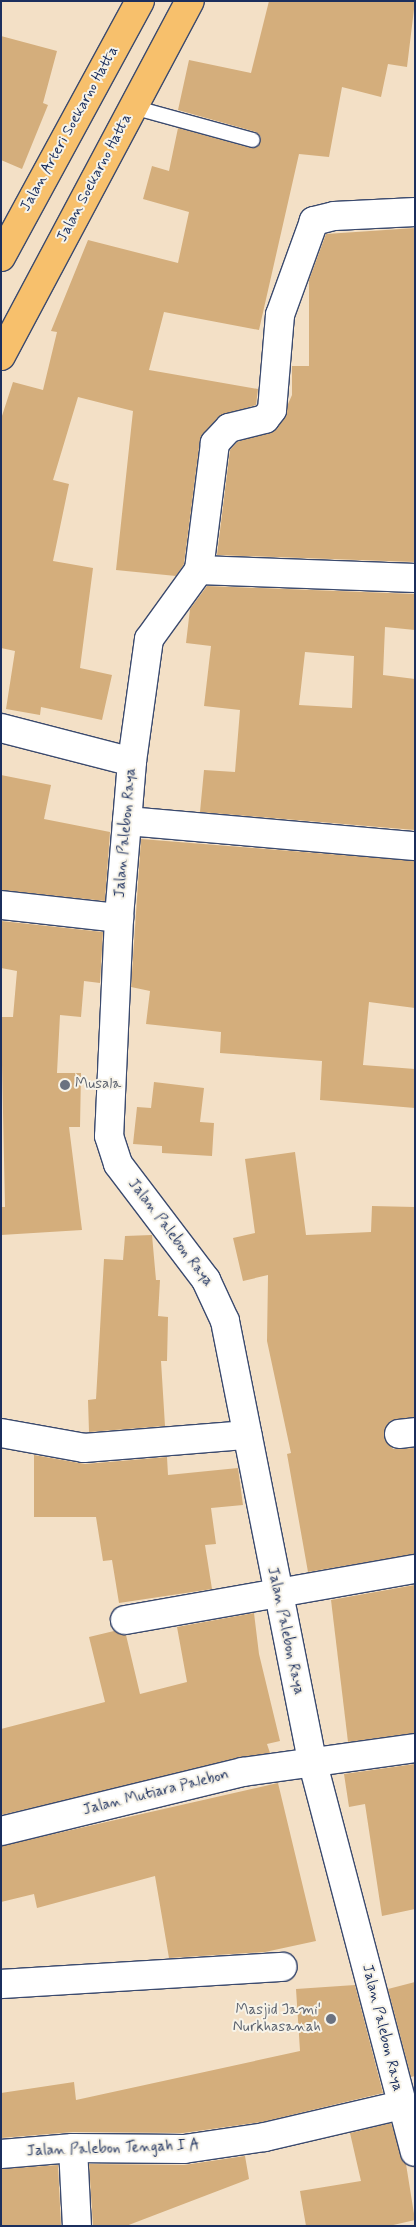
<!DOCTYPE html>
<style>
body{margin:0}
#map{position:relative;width:416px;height:2227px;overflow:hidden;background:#f3e0c6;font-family:Mynerve,sans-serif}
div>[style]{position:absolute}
.building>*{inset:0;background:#d4ae7c}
.roads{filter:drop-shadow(1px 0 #3b4a6e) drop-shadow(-1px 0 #3b4a6e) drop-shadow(0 1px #3b4a6e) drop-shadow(0 -1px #3b4a6e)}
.lane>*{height:14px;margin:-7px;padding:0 7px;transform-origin:7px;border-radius:7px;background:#fff}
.street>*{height:28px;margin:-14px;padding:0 14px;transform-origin:14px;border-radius:14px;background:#fff}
.primary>*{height:28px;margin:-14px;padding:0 14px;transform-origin:14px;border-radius:14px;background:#f7c06c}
.dots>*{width:14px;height:14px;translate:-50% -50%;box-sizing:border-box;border:2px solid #f7f3e8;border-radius:50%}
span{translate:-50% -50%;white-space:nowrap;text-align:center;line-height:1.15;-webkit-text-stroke:4px #f7f3e8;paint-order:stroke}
.street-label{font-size:15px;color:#1b2f5e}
.worship-label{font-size:15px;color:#5b616d}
.left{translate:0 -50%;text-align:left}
.right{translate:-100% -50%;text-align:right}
.frame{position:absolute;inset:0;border:2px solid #1b2f5e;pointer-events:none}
</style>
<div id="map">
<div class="building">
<i style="clip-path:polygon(269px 1px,415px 1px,407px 67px,388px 64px,381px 97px,342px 87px,329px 157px,299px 154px,259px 330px,164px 312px,149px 370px,258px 389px,256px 405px,218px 417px,200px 440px,184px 564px,176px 576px,116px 570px,133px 411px,78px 397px,53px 480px,69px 484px,53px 561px,93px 568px,80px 668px,112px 675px,102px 720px,41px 707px,40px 715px,6px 709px,15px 651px,1px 648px,1px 419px,13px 382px,43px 390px,57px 332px,51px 331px,88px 240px,178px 263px,189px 212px,143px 199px,152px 166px,169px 171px,178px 128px,251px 148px,259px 146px,261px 137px,256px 132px,178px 110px,189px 60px,251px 73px)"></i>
<i style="clip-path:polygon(1px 36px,57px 51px,43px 103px,48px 105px,22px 169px,1px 160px)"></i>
<i style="clip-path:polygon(415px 228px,415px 562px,217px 555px,230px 450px,237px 442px,277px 429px,292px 395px,292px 366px,309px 366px,309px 280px,326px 234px)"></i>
<i style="clip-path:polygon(evenodd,207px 586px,415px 594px,415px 630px,385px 627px,383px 675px,415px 679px,415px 830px,200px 812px,204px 770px,235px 772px,240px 710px,204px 706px,211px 646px,186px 643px,190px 609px,207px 586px,305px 652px,354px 656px,352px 708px,299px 705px,305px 652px)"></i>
<i style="clip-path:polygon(1px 775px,51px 785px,44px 819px,110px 832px,105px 901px,1px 890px)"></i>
<i style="clip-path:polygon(141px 839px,415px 861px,415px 1008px,369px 1002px,363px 1065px,415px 1069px,415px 1108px,320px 1100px,322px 1061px,220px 1053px,221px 1032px,146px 1024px,150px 991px,131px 987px)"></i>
<i style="clip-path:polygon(1px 921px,103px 932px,100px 983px,84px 981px,81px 1017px,60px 1015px,57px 1073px,81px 1073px,80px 1127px,69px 1127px,82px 1230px,1px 1235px,1px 1207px,5px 1207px,1px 1017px,13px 1017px,17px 971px,1px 968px)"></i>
<i style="clip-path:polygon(154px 1082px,204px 1088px,200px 1122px,214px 1123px,212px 1156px,162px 1153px,162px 1146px,133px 1144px,137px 1107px,151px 1108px)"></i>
<i style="clip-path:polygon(295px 1152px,306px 1235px,371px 1232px,372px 1206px,415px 1207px,415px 1417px,390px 1421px,384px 1435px,393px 1449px,415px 1448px,415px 1554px,308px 1572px,287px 1454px,291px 1453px,267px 1341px,268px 1275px,243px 1281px,233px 1238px,255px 1233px,245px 1159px)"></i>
<i style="clip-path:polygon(152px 1235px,156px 1280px,160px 1280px,158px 1316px,168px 1317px,167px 1361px,161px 1361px,165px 1426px,89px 1432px,88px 1400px,96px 1399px,104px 1259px,123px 1260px,125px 1236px)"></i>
<i style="clip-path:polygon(34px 1455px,85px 1464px,167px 1457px,168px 1475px,238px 1468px,243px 1505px,211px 1508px,216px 1544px,205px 1545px,212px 1589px,119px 1603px,112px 1560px,103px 1561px,96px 1517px,34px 1517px)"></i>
<i style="clip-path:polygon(415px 1585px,415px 1733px,348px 1742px,331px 1600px)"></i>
<i style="clip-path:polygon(254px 1613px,259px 1654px,280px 1741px,267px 1744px,270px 1753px,1px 1815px,1px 1729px,105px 1702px,89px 1637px,114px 1631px,126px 1635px,140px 1694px,187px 1682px,177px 1627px)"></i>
<i style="clip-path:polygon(415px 1764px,415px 1909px,382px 1916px,365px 1804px,349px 1807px,344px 1774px)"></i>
<i style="clip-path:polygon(278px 1783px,316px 1941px,265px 1952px,169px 1958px,155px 1876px,37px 1908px,34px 1894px,1px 1902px,1px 1846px)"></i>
<i style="clip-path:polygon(415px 1982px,415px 2076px,411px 2077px,388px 1989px)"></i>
<i style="clip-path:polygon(355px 1985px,383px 2093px,262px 2122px,183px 2133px,73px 2132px,1px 2138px,1px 2093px,74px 2082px,76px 2100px,300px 2051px,296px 1989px)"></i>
<i style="clip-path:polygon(391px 2123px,406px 2164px,415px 2220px,389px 2226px,306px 2226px,300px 2191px,361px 2181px,350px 2133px)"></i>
<i style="clip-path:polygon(245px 2156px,249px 2179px,126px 2226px,93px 2226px,89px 2164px,184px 2165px)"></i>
<i style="clip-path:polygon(58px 2165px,61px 2226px,1px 2226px,1px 2169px)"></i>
</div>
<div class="roads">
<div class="lane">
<i style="left:133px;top:107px;width:124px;rotate:15.4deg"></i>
</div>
<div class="street">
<i style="left:415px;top:212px;width:81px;rotate:177.2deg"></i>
<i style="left:334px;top:216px;width:21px;rotate:166deg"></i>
<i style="left:314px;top:221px;width:100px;rotate:109.9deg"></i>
<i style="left:280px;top:315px;width:95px;rotate:94.8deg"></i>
<i style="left:272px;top:410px;width:11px;rotate:128deg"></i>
<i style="left:265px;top:419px;width:37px;rotate:166deg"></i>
<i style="left:229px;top:428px;width:21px;rotate:133deg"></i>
<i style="left:215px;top:443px;width:128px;rotate:97.2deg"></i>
<i style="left:199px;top:570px;width:85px;rotate:125.9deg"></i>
<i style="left:149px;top:639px;width:124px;rotate:97.9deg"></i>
<i style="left:132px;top:762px;width:157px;rotate:94.8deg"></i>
<i style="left:119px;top:918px;width:218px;rotate:92.6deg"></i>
<i style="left:109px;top:1136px;width:29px;rotate:72deg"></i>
<i style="left:118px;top:1164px;width:146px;rotate:52.8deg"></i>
<i style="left:206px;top:1280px;width:45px;rotate:65.1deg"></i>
<i style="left:225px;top:1321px;width:448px;rotate:78.8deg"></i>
<i style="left:312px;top:1760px;width:405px;rotate:75.3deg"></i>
<i style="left:199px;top:570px;width:216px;rotate:2.1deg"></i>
<i style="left:1px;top:728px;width:135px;rotate:14.5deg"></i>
<i style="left:127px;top:821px;width:289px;rotate:5deg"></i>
<i style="left:1px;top:905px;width:119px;rotate:6.3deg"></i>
<i style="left:1px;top:1433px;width:84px;rotate:10.2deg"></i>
<i style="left:84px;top:1448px;width:164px;rotate:-4.6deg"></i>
<i style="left:399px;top:1434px;width:16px;rotate:-7deg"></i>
<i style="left:125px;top:1620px;width:294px;rotate:-10deg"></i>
<i style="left:1px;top:1831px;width:249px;rotate:-13.7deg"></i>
<i style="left:243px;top:1772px;width:174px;rotate:-7.9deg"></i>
<i style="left:1px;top:1984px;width:282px;rotate:-3.5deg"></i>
<i style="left:73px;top:2148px;width:78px;rotate:87.1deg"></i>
<i style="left:1px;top:2154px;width:72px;rotate:-4.8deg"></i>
<i style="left:73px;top:2148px;width:111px;rotate:0.5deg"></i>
<i style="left:184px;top:2149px;width:82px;rotate:-8.4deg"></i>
<i style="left:265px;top:2137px;width:140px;rotate:-13.2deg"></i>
</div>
<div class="primary">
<i style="left:1px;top:257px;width:291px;rotate:-61.5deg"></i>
<i style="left:1px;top:356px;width:402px;rotate:-62deg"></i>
</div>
</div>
<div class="dots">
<i style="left:65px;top:1085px;background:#6b7280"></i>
<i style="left:331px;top:2019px;background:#6b7280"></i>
</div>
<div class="street-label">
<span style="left:70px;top:129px;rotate:-61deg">Jalan Arteri Soekarno Hatta</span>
<span style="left:95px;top:178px;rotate:-62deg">Jalan Soekarno Hatta</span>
<span style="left:126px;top:833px;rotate:-85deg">Jalan Palebon Raya</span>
<span style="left:170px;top:1233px;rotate:53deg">Jalan Palebon Raya</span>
<span style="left:285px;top:1631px;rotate:78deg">Jalan Palebon Raya</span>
<span style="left:156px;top:1793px;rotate:-14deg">Jalan Mutiara Palebon</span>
<span style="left:382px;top:2028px;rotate:76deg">Jalan Palebon Raya</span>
<span style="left:113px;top:2149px;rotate:-2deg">Jalan Palebon Tengah I A</span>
</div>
<div class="worship-label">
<span class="left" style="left:75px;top:1085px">Musala</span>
<span class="right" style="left:321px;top:2019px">Masjid Jami'<br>Nurkhasanah</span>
</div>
<div class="frame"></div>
</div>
